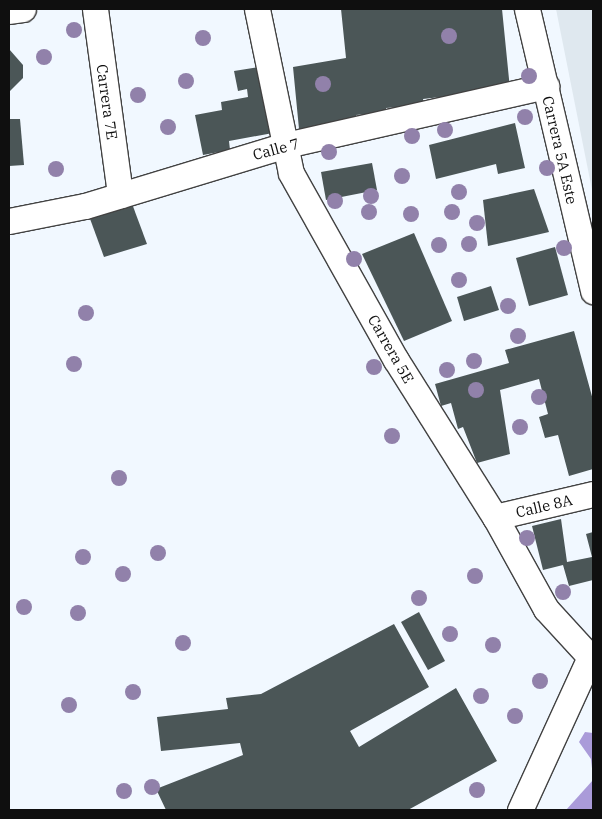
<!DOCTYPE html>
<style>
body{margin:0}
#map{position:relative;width:602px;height:819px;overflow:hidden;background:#f1f8ff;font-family:"IBM Plex Serif",serif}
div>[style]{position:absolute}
.forest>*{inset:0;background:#aa9bd9}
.plaza>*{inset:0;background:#dfe8ef}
.building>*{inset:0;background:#4b5657}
.roads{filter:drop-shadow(1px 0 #424242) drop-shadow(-1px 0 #424242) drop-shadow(0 1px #424242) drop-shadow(0 -1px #424242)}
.minor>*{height:25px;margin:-12.5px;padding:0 12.5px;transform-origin:12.5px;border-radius:12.5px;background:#fff}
.trees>*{width:16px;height:16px;margin:-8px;border-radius:50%;background:#9181aa}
span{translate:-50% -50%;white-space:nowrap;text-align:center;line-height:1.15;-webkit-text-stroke:5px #fff;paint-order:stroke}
.street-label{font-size:15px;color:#0f0f0f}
.frame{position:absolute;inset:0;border:10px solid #0f0f0f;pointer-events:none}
</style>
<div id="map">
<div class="forest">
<i style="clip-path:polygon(585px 732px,593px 733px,593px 778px,591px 759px,579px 742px)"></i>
<i style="clip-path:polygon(593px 780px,593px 810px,566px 810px)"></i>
</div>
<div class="plaza">
<i style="clip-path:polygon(556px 9px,593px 9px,593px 195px)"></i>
</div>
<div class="building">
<i style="clip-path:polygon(341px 9px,502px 9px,510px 89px,423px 99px,424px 105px,386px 108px,386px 112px,356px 115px,357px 119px,299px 129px,293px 67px,346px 58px)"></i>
<i style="clip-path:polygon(9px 49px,23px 65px,23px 78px,9px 92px)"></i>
<i style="clip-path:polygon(260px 67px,273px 133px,229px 141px,230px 150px,203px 155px,195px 115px,222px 110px,221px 102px,248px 97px,247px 89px,238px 91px,234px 71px)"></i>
<i style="clip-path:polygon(9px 119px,20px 119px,24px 165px,9px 166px)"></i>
<i style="clip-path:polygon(515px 123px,525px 168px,498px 174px,496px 164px,436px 179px,429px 145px)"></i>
<i style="clip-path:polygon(372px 163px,377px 190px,326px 200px,321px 172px)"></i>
<i style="clip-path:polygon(534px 189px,549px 232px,488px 246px,483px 200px)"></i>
<i style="clip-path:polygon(131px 201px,147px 244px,104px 257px,89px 216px)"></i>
<i style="clip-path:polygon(414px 233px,452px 321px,404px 341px,362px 254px)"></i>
<i style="clip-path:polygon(555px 247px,568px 295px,529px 306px,516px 258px)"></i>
<i style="clip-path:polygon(491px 286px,499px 310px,464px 321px,457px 297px)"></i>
<i style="clip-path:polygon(574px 331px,593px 400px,593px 469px,569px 476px,558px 435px,545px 438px,539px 417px,548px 414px,539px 379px,500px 390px,510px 454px,477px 463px,463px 427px,458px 429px,451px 403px,441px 406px,435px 384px,509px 363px,505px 350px)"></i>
<i style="clip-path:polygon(561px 519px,567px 562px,592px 557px,586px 534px,593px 532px,593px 580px,569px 586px,563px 565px,543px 570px,532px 526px)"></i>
<i style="clip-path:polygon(419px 612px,445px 661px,428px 670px,401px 622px)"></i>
<i style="clip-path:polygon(394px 624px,429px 687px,350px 731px,359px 747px,456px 688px,497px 761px,408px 810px,166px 810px,156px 789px,243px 755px,240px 743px,161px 751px,157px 717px,228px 709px,226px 698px,261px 694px)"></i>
</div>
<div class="roads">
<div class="minor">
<i style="left:95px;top:9px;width:188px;rotate:82.3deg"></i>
<i style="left:257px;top:9px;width:167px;rotate:78.3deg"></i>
<i style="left:291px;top:173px;width:214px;rotate:60.7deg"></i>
<i style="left:396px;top:360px;width:186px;rotate:57.8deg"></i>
<i style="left:495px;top:517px;width:105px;rotate:61deg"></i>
<i style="left:546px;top:609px;width:65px;rotate:47.5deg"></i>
<i style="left:527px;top:9px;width:290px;rotate:76.8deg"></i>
<i style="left:9px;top:11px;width:14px;rotate:-8deg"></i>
<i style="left:9px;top:221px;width:77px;rotate:-11.2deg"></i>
<i style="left:85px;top:206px;width:210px;rotate:-16.9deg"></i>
<i style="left:286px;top:145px;width:267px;rotate:-12.8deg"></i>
<i style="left:495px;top:517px;width:101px;rotate:-13.2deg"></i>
<i style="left:520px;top:810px;width:168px;rotate:-65.4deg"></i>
</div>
</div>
<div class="trees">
<i style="left:74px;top:30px"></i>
<i style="left:449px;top:36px"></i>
<i style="left:203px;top:38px"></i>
<i style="left:44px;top:57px"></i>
<i style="left:529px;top:76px"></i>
<i style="left:186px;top:81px"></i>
<i style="left:323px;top:84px"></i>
<i style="left:138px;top:95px"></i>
<i style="left:525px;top:117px"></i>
<i style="left:168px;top:127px"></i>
<i style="left:445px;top:130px"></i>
<i style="left:412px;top:136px"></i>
<i style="left:329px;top:152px"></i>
<i style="left:547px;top:168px"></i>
<i style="left:56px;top:169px"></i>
<i style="left:402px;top:176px"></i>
<i style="left:459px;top:192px"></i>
<i style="left:371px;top:196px"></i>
<i style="left:335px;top:201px"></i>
<i style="left:369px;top:212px"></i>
<i style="left:452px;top:212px"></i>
<i style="left:411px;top:214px"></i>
<i style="left:477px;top:223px"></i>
<i style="left:469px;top:244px"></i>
<i style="left:439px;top:245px"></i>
<i style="left:564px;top:248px"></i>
<i style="left:354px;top:259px"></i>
<i style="left:459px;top:280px"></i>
<i style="left:508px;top:306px"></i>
<i style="left:86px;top:313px"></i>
<i style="left:518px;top:336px"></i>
<i style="left:474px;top:361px"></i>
<i style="left:74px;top:364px"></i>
<i style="left:374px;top:367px"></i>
<i style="left:447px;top:370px"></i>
<i style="left:476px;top:390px"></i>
<i style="left:539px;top:397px"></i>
<i style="left:520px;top:427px"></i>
<i style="left:392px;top:436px"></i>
<i style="left:119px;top:478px"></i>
<i style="left:527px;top:538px"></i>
<i style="left:158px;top:553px"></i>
<i style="left:83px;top:557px"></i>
<i style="left:123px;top:574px"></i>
<i style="left:475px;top:576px"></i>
<i style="left:563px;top:592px"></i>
<i style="left:419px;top:598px"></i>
<i style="left:24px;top:607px"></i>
<i style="left:78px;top:613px"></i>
<i style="left:450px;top:634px"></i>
<i style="left:183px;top:643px"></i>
<i style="left:493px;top:645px"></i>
<i style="left:540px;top:681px"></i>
<i style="left:133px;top:692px"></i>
<i style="left:481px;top:696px"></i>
<i style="left:69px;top:705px"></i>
<i style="left:515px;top:716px"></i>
<i style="left:152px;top:787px"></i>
<i style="left:477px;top:790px"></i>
<i style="left:124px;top:791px"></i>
</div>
<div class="street-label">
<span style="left:107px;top:102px;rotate:82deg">Carrera 7E</span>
<span style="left:276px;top:149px;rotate:-15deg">Calle 7</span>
<span style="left:560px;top:150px;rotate:77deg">Carrera 5A Este</span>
<span style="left:391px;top:349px;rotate:60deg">Carrera 5E</span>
<span style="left:544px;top:506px;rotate:-13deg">Calle 8A</span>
</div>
<div class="frame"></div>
</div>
